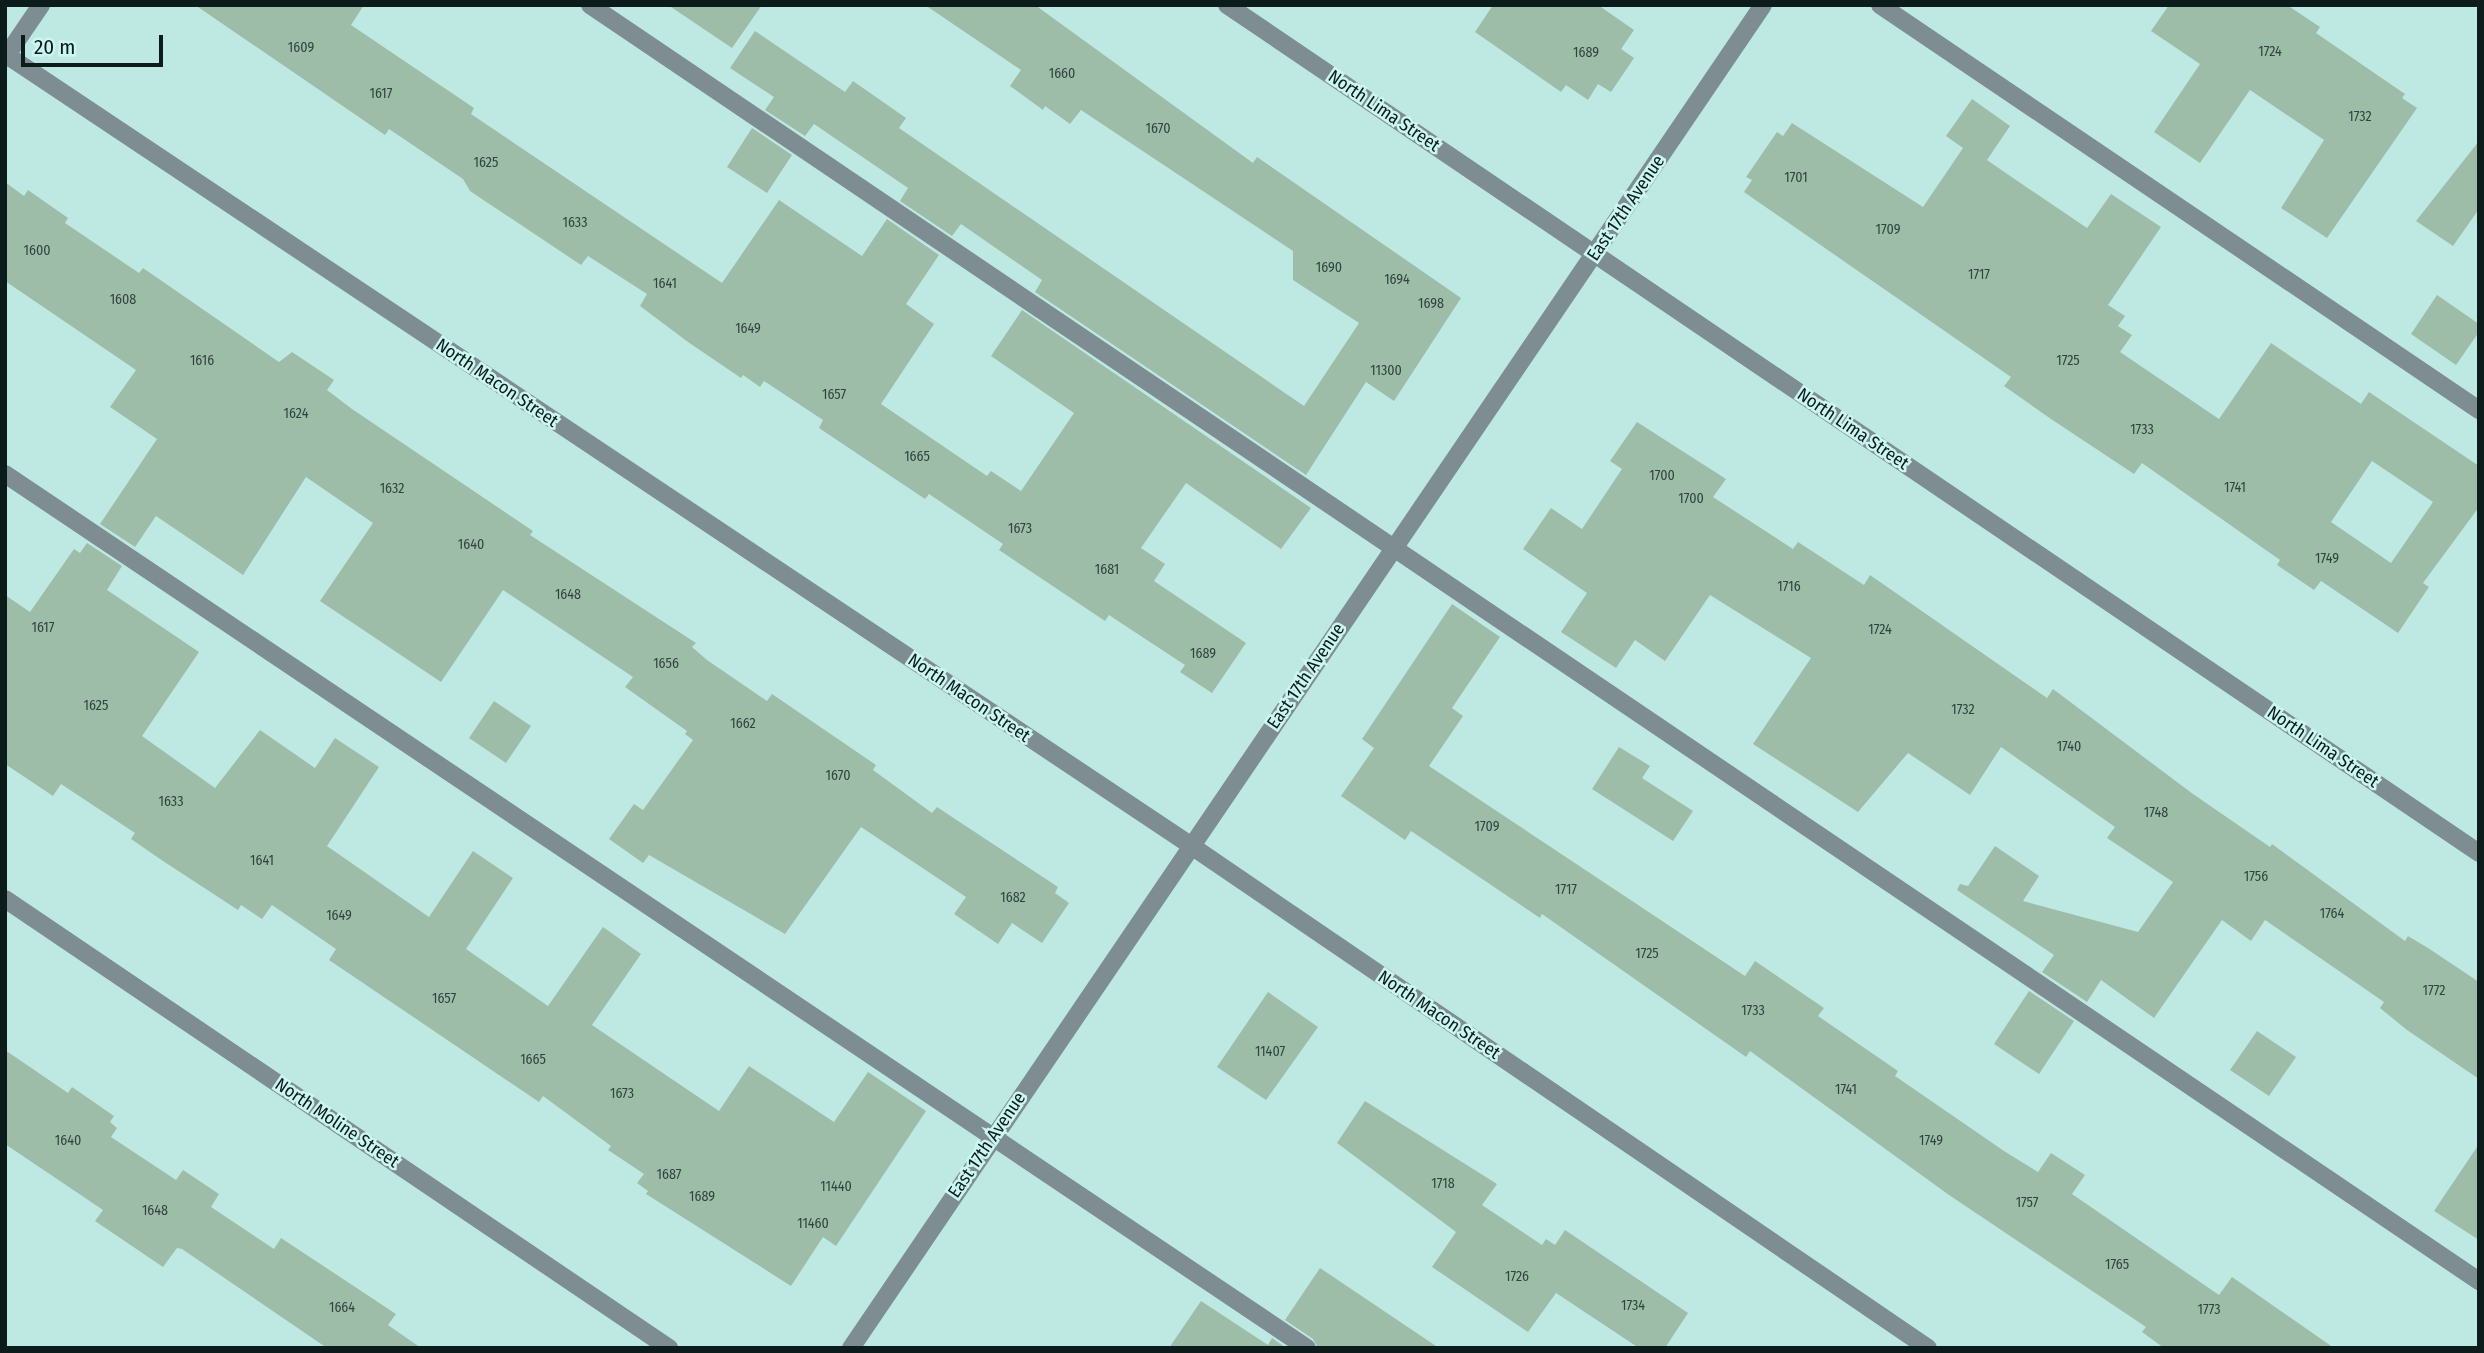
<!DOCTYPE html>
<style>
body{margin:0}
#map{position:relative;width:2484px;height:1353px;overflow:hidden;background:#bee9e3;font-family:"Fira Sans Condensed",sans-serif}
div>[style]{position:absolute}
.building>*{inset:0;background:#9ebda8}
.minor>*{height:18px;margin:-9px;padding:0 9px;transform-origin:9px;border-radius:9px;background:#7d8d92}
span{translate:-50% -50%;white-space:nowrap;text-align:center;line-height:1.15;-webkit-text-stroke:5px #cbf6f1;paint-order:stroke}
.number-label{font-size:14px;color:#30443e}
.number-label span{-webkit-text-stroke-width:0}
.street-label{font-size:18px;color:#0c1c1a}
.frame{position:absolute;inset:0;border:7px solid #0c1c1a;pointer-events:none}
.scale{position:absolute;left:21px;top:35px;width:142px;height:32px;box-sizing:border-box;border:4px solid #0c1c1a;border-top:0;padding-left:9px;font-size:21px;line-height:24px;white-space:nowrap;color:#0c1c1a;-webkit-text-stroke:5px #cbf6f1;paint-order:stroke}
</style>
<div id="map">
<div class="building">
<i style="clip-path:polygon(195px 5px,364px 5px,351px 25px,474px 108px,471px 114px,722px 283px,779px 200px,862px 256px,887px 219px,939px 255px,906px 304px,934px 324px,881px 404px,987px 476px,991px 471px,1021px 491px,1074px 413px,991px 356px,1022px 310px,1311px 508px,1281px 549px,1186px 483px,1141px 548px,1165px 564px,1154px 581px,1246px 643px,1212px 693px,1180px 672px,1185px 665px,1124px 625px,1109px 615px,1105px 621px,999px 550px,1003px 544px,929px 494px,925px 499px,819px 428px,823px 420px,764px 381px,760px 387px,743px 375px,741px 378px,688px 342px,640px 306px,647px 294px,588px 256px,581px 265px,470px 191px,463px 179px,389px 129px,385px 135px)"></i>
<i style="clip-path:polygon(668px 5px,762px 5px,732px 48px)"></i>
<i style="clip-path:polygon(925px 5px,1035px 5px,1253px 163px,1257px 157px,1461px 298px,1394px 401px,1366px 382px,1306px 475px,1035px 292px,1042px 280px,961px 224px,952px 236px,900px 201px,908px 188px,814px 124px,805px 136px,765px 110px,774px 97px,730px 68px,755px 31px,845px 92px,853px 81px,906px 118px,899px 128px,1304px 406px,1359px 323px,1293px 280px,1293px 251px,1081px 110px,1070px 124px,1045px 106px,1043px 110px,1010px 86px,1021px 70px)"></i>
<i style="clip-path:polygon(1493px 5px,1598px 5px,1634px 30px,1621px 49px,1634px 58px,1611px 92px,1598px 84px,1588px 100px,1566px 85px,1561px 92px,1475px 32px)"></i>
<i style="clip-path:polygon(2169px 5px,2287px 5px,2320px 27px,2316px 33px,2405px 94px,2402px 98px,2417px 108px,2327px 238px,2281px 208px,2324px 140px,2250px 90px,2200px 163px,2154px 132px,2200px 64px,2151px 31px)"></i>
<i style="clip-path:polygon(evenodd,1972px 99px,2010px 126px,1987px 160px,2016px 180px,2087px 228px,2111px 194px,2161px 227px,2108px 305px,2125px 316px,2118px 326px,2132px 335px,2120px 352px,2219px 419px,2271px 343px,2361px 404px,2369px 392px,2479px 466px,2479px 507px,2423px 583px,2429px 587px,2398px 633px,2321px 581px,2314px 590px,2277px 565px,2280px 560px,2142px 463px,2134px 474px,2051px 419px,2004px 386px,2011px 377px,1744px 192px,1752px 180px,1746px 177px,1777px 132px,1783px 136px,1792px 123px,1923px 207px,1963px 148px,1946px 136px,1972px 99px,2372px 461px,2433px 502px,2391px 563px,2331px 522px,2372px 461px)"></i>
<i style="clip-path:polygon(752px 128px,792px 155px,767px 193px,727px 167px)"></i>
<i style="clip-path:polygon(2479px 141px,2479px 209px,2453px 246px,2416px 221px)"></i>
<i style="clip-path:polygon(5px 182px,24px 196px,28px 190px,68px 218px,65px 223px,139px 273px,143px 268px,279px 362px,292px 352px,334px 380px,327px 390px,352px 409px,533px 531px,530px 535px,696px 643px,692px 647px,707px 660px,767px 701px,772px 694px,876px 765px,873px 770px,932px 813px,937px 807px,1058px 887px,1055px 893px,1069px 903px,1042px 943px,1012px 923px,998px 944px,954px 914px,966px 897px,861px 827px,785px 934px,649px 855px,643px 863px,609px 839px,634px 804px,643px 810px,693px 740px,685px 734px,687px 731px,625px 687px,633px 677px,503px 590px,441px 682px,320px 601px,373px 523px,306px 477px,243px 575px,156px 516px,135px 547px,100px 524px,157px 439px,110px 407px,136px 370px,5px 281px)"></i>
<i style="clip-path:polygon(2437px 295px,2479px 324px,2479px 332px,2456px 365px,2411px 334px)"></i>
<i style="clip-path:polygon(1637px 422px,1726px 479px,1713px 497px,1793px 549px,1798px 542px,1864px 585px,1870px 575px,2047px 698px,2053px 689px,2193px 794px,2270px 847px,2272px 844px,2405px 941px,2408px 936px,2428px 948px,2479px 982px,2479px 1079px,2407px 1030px,2380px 1008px,2384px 1002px,2265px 920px,2251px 941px,2222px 920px,2154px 1018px,2101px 980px,2087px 1002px,2042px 972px,2054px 955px,1957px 890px,1960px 884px,1968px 886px,1995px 846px,2039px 876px,2023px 901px,2138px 932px,2173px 882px,2107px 838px,2115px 827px,2001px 747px,1970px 795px,1908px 753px,1858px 812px,1753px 744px,1811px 658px,1710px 595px,1665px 661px,1635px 640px,1616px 668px,1561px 632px,1587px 593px,1523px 549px,1551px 508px,1582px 529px,1622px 469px,1610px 461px)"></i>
<i style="clip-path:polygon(87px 543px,122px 566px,107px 590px,199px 652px,142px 736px,215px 788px,260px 730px,315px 768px,335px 738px,379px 767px,327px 846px,429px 917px,473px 851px,513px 878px,466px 949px,548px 1006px,603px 927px,641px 954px,592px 1025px,719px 1111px,749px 1066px,834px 1122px,868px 1072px,926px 1111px,836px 1246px,823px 1237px,791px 1286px,646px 1194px,648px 1191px,637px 1183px,644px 1174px,608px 1150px,611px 1146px,543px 1096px,539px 1102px,329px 960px,336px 949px,272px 905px,262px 919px,241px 905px,238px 910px,163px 861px,131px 839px,135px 833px,61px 784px,53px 796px,5px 764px,5px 595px,30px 612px,74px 549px,80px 553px)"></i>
<i style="clip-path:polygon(1452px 604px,1500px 637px,1452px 708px,1463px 716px,1429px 766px,1745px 976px,1755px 961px,1824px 1008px,1818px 1016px,1898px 1071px,1895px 1076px,2004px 1151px,2038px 1172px,2051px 1153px,2085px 1175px,2072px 1194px,2219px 1295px,2232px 1277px,2334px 1348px,2164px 1348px,2142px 1332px,2146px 1327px,1949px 1195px,1750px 1051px,1746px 1057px,1542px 914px,1540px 918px,1411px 831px,1405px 840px,1341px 796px,1374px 748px,1362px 739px)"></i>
<i style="clip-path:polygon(494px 701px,531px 726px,506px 763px,469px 738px)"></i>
<i style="clip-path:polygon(1619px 747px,1650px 766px,1642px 778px,1693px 811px,1673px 841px,1592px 789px)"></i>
<i style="clip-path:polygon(2029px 991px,2074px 1021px,2039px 1074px,1994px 1044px)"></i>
<i style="clip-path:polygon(1268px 992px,1318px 1027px,1266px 1100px,1217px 1067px)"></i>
<i style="clip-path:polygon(2257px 1031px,2296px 1057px,2269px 1096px,2230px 1070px)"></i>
<i style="clip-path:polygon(5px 1050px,68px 1093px,72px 1087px,114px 1116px,110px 1122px,117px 1128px,111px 1137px,176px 1180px,183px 1170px,219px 1194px,211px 1207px,274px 1249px,281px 1238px,396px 1314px,388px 1325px,421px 1348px,327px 1348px,182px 1249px,177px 1248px,163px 1267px,95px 1221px,103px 1210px,5px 1144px)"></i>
<i style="clip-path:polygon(1365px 1101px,1497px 1184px,1482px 1205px,1542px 1245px,1546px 1239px,1555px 1245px,1565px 1230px,1688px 1313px,1665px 1348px,1639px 1348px,1556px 1293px,1528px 1332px,1432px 1267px,1456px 1232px,1337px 1143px)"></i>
<i style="clip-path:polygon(2479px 1144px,2479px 1240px,2434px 1211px)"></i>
<i style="clip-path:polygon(1320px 1268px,1439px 1348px,1318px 1348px,1313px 1339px,1285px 1320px)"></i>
<i style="clip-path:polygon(1201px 1301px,1268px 1345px,1272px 1338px,1286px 1348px,1169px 1348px)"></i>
</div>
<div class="minor">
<i style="left:590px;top:5px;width:2280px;rotate:34.04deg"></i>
<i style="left:1227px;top:5px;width:1512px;rotate:34.11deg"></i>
<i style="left:1880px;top:5px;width:723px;rotate:34.06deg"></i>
<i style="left:5px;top:54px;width:1425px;rotate:33.72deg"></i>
<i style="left:1190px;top:845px;width:893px;rotate:34.28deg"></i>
<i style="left:5px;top:58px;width:64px;rotate:-55.8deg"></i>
<i style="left:5px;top:474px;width:1568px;rotate:33.87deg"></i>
<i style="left:5px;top:899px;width:802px;rotate:34.07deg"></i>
<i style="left:851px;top:1348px;width:1623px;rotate:-55.82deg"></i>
</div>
<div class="number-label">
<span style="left:301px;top:48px">1609</span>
<span style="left:2270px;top:52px">1724</span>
<span style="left:1586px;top:53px">1689</span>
<span style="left:1062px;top:74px">1660</span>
<span style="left:381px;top:94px">1617</span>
<span style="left:2360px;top:117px">1732</span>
<span style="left:1158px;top:129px">1670</span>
<span style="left:486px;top:163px">1625</span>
<span style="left:1796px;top:178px">1701</span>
<span style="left:575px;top:223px">1633</span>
<span style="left:1888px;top:230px">1709</span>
<span style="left:37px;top:251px">1600</span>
<span style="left:1329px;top:268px">1690</span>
<span style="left:1979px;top:275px">1717</span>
<span style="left:1397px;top:280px">1694</span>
<span style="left:665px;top:284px">1641</span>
<span style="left:123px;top:300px">1608</span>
<span style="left:1431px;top:304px">1698</span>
<span style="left:748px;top:329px">1649</span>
<span style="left:202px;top:361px">1616</span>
<span style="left:2068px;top:361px">1725</span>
<span style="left:1386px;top:371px">11300</span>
<span style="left:834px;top:395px">1657</span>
<span style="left:296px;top:414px">1624</span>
<span style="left:2142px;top:430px">1733</span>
<span style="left:917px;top:457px">1665</span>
<span style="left:1662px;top:476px">1700</span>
<span style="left:2235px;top:488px">1741</span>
<span style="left:392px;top:489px">1632</span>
<span style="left:1691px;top:499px">1700</span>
<span style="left:1020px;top:529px">1673</span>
<span style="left:471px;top:545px">1640</span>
<span style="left:2327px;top:559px">1749</span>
<span style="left:1107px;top:570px">1681</span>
<span style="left:1789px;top:587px">1716</span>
<span style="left:568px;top:595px">1648</span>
<span style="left:43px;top:628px">1617</span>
<span style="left:1880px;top:630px">1724</span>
<span style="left:1203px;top:654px">1689</span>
<span style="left:666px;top:664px">1656</span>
<span style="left:96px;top:706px">1625</span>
<span style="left:1963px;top:710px">1732</span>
<span style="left:743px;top:724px">1662</span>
<span style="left:2069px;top:747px">1740</span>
<span style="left:838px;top:776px">1670</span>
<span style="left:171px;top:802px">1633</span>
<span style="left:2156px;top:813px">1748</span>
<span style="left:1487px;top:827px">1709</span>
<span style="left:262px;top:861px">1641</span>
<span style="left:2256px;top:877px">1756</span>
<span style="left:1566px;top:890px">1717</span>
<span style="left:1013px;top:898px">1682</span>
<span style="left:2332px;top:914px">1764</span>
<span style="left:339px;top:916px">1649</span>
<span style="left:1647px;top:954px">1725</span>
<span style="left:2434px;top:991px">1772</span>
<span style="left:444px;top:999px">1657</span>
<span style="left:1753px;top:1011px">1733</span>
<span style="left:1270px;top:1052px">11407</span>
<span style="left:533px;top:1060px">1665</span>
<span style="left:1846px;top:1090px">1741</span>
<span style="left:622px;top:1094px">1673</span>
<span style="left:68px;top:1141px">1640</span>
<span style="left:1931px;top:1141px">1749</span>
<span style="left:669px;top:1175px">1687</span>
<span style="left:1443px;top:1184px">1718</span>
<span style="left:836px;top:1187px">11440</span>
<span style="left:702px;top:1197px">1689</span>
<span style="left:2027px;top:1203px">1757</span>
<span style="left:155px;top:1211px">1648</span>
<span style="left:813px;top:1224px">11460</span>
<span style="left:2117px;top:1265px">1765</span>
<span style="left:1517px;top:1277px">1726</span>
<span style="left:1633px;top:1306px">1734</span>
<span style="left:342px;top:1308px">1664</span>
<span style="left:2209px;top:1310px">1773</span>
</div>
<div class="street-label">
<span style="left:1384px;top:111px;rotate:34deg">North Lima Street</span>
<span style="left:1626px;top:208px;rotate:-56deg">East 17th Avenue</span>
<span style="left:497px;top:383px;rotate:34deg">North Macon Street</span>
<span style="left:1853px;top:429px;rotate:34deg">North Lima Street</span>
<span style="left:1306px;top:676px;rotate:-56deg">East 17th Avenue</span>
<span style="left:969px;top:698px;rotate:34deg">North Macon Street</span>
<span style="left:2323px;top:747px;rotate:34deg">North Lima Street</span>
<span style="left:1439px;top:1015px;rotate:34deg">North Macon Street</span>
<span style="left:337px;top:1123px;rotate:34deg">North Moline Street</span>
<span style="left:987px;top:1145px;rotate:-56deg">East 17th Avenue</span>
</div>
<div class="frame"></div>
<div class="scale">20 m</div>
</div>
